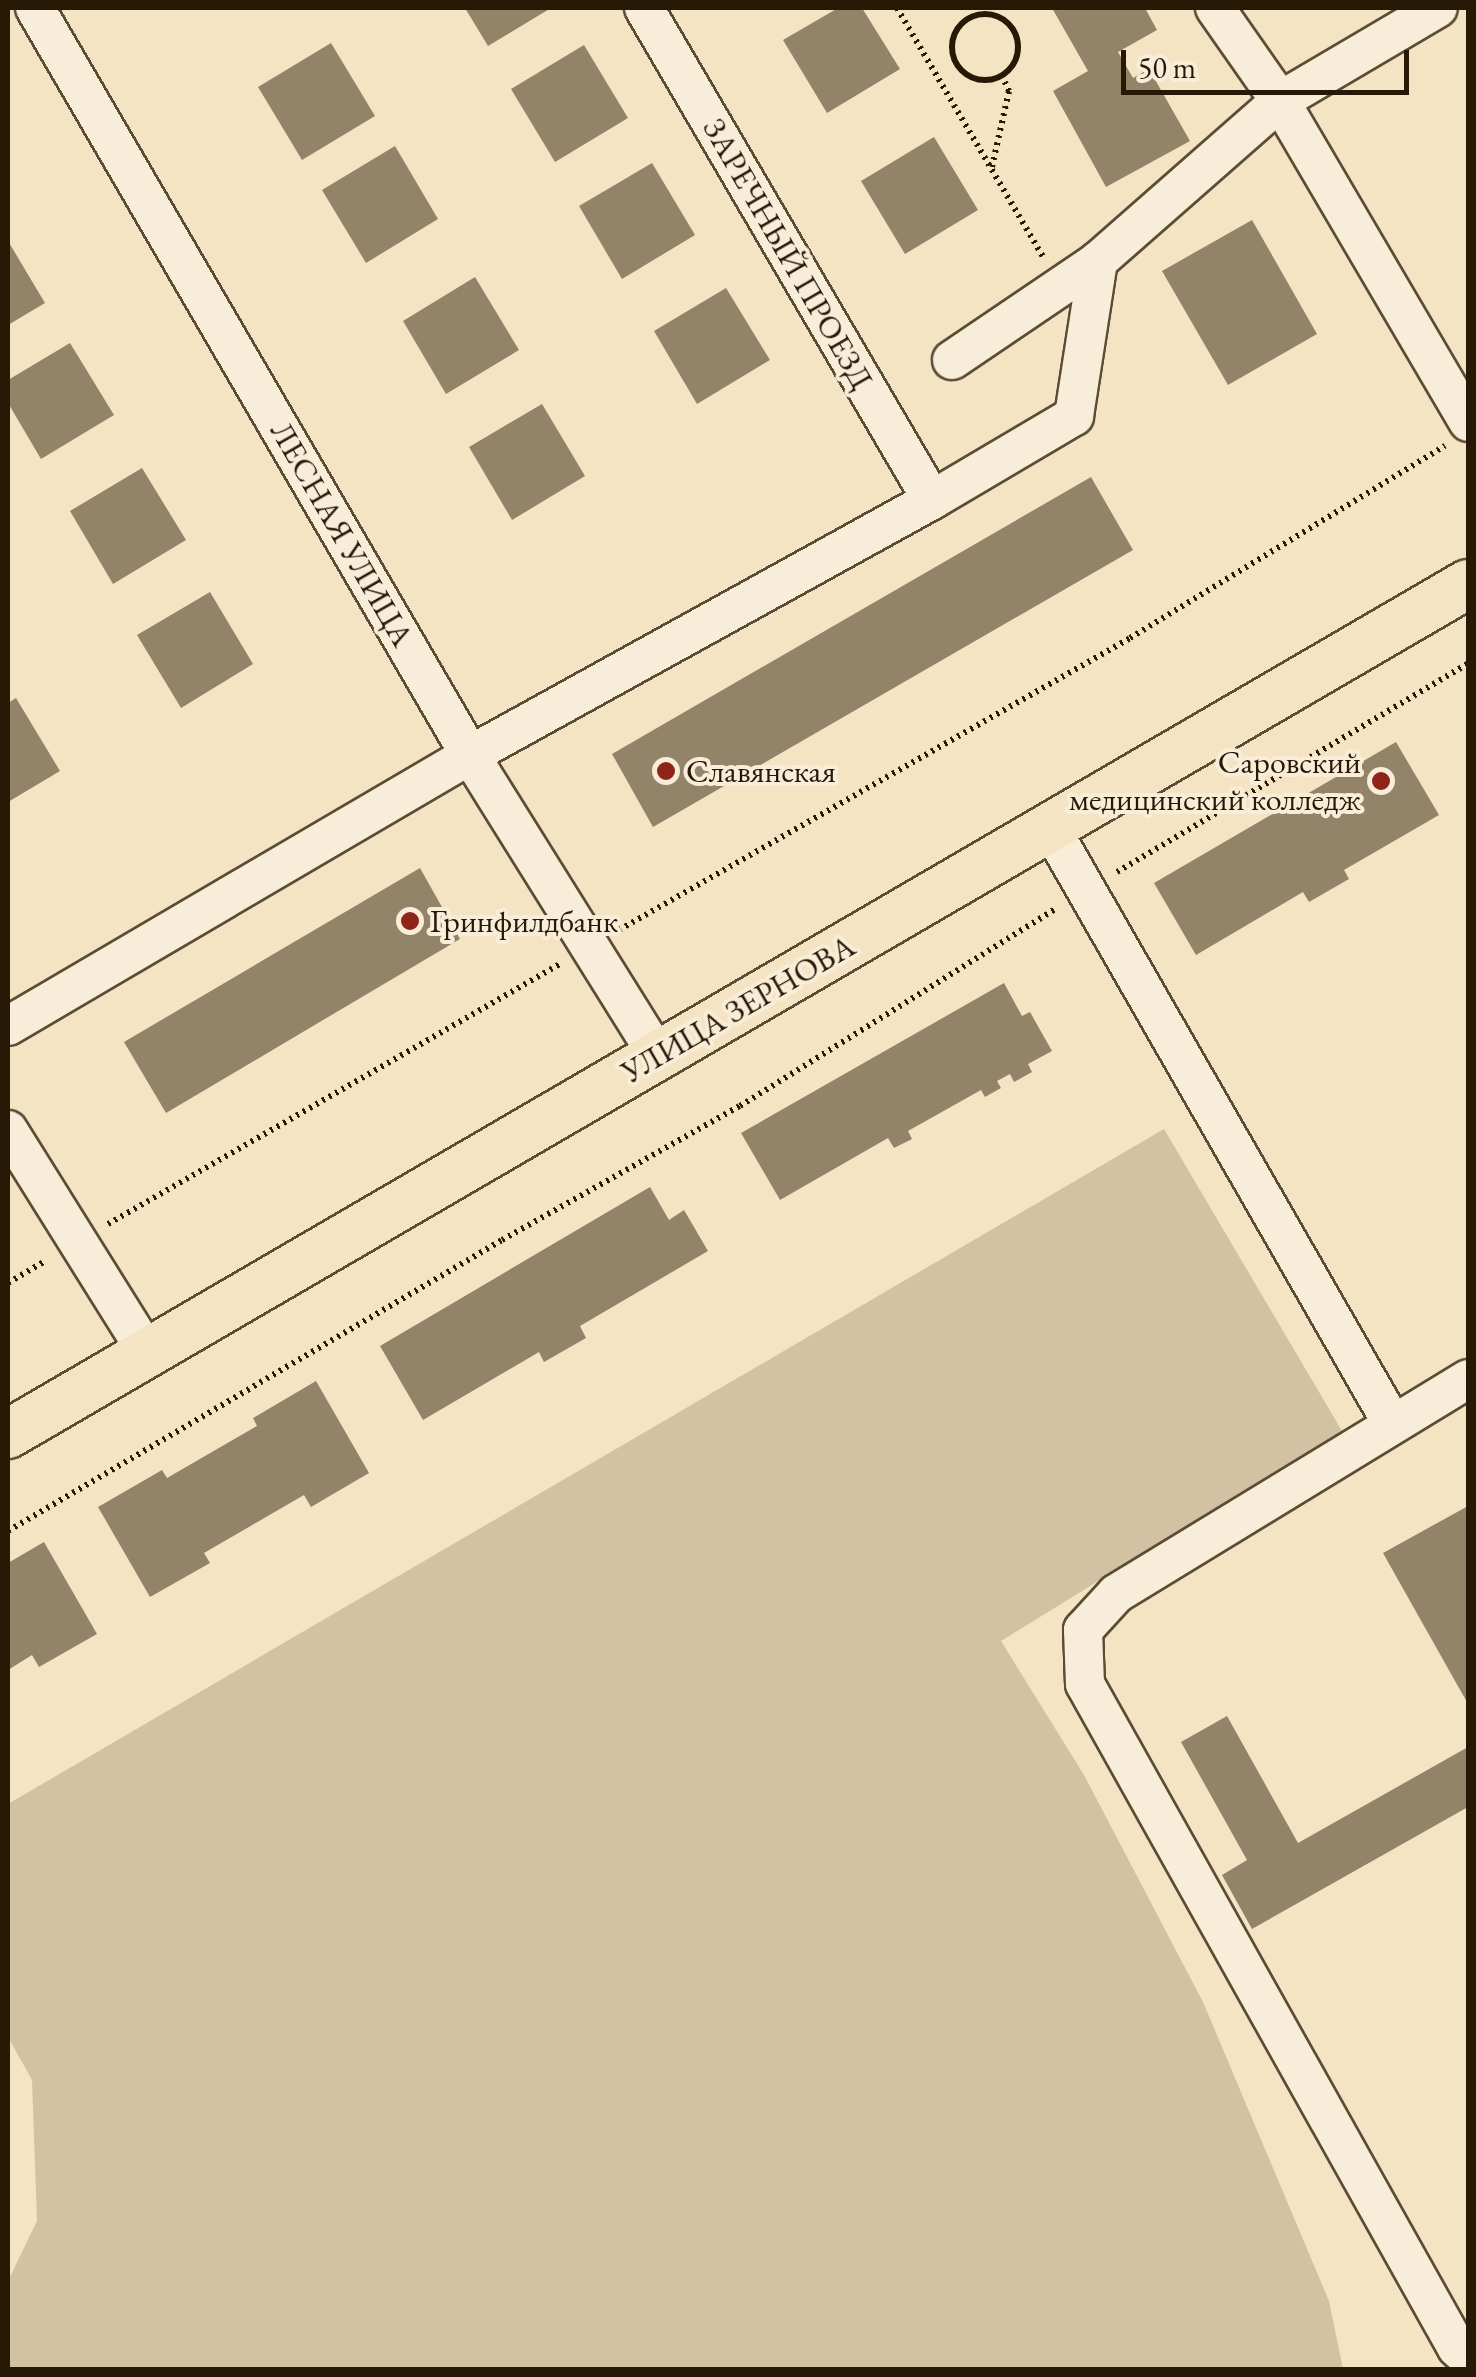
<!DOCTYPE html>
<meta charset="utf-8">
<style>
body{margin:0}
#map{position:relative;width:1476px;height:2377px;overflow:hidden;background:#f5e4c3;font-family:"EB Garamond",serif}
div>[style]{position:absolute}
.green>*{inset:0;background:#d2c1a3}
.building>*{inset:0;background:#938369}
.path>*{height:6px;margin-top:-3px;transform-origin:0;background:repeating-linear-gradient(90deg,#281907 0 2.5px,transparent 0 7.5px)}
.path>.ring{margin:-3px;padding:0;box-sizing:content-box;background:none;border:6px solid #281907;border-radius:50%}
.roads{filter:drop-shadow(2px 0 #5b4c36) drop-shadow(-2px 0 #5b4c36) drop-shadow(0 2px #5b4c36) drop-shadow(0 -2px #5b4c36)}
.minor>*{height:38px;margin:-19px;padding:0 19px;transform-origin:19px;border-radius:19px;background:#f8edd8}
.major>*{height:48px;margin:-24px;padding:0 24px;transform-origin:24px;border-radius:24px;background:#f5e4c3}
.dots>*{width:28px;height:28px;translate:-50% -50%;box-sizing:border-box;border:5px solid #f8edd8;border-radius:50%}
span{translate:-50% -50%;white-space:nowrap;text-align:center;line-height:1.15;-webkit-text-stroke:8px #f8edd8;paint-order:stroke}
.street-label{font-size:32px;color:#281907}
.poi-label{font-size:32px;color:#281907}
.right{translate:-100% -50%;text-align:right}
.left{translate:0 -50%;text-align:left}
.frame{position:absolute;inset:0;border:10px solid #281907;pointer-events:none}
.scale{position:absolute;left:1121px;top:50px;width:288px;height:45px;box-sizing:border-box;border:5px solid #281907;border-top:0;padding-left:12px;font-size:30px;line-height:35px;white-space:nowrap;color:#281907;-webkit-text-stroke:8px #f8edd8;paint-order:stroke}
</style>
<div id="map">
<div class="green">
<i style="clip-path:polygon(1164px 1129px,1342px 1431px,1001px 1641px,1084px 1775px,1203px 2002px,1329px 2301px,1343px 2369px,8px 2369px,8px 2281px,37px 2221px,32px 2080px,8px 2037px,8px 1804px)"></i>
</div>
<div class="building">
<i style="clip-path:polygon(465px 8px,551px 8px,488px 46px)"></i>
<i style="clip-path:polygon(838px 8px,862px 8px,900px 69px,827px 113px,783px 40px)"></i>
<i style="clip-path:polygon(1052px 8px,1145px 8px,1157px 30px,1118px 52px,1133px 78px,1149px 69px,1190px 141px,1106px 187px,1053px 91px,1088px 71px)"></i>
<i style="clip-path:polygon(331px 43px,375px 116px,302px 160px,258px 87px)"></i>
<i style="clip-path:polygon(584px 45px,628px 118px,555px 162px,511px 89px)"></i>
<i style="clip-path:polygon(934px 137px,978px 210px,905px 254px,861px 181px)"></i>
<i style="clip-path:polygon(395px 146px,438px 219px,366px 263px,322px 190px)"></i>
<i style="clip-path:polygon(652px 163px,695px 235px,622px 279px,579px 206px)"></i>
<i style="clip-path:polygon(1252px 220px,1317px 334px,1228px 385px,1162px 271px)"></i>
<i style="clip-path:polygon(8px 241px,45px 303px,8px 325px)"></i>
<i style="clip-path:polygon(475px 277px,519px 350px,446px 394px,403px 321px)"></i>
<i style="clip-path:polygon(726px 288px,770px 360px,697px 404px,654px 331px)"></i>
<i style="clip-path:polygon(70px 343px,114px 415px,41px 459px,8px 403px,8px 380px)"></i>
<i style="clip-path:polygon(542px 404px,585px 476px,512px 520px,469px 447px)"></i>
<i style="clip-path:polygon(142px 468px,186px 540px,113px 584px,70px 511px)"></i>
<i style="clip-path:polygon(1091px 477px,1133px 550px,653px 827px,612px 754px)"></i>
<i style="clip-path:polygon(210px 592px,253px 664px,181px 708px,137px 635px)"></i>
<i style="clip-path:polygon(16px 698px,60px 771px,8px 802px,8px 703px)"></i>
<i style="clip-path:polygon(1396px 742px,1439px 815px,1344px 870px,1349px 879px,1309px 902px,1303px 892px,1196px 955px,1154px 883px)"></i>
<i style="clip-path:polygon(420px 868px,460px 939px,166px 1113px,124px 1042px)"></i>
<i style="clip-path:polygon(1004px 983px,1022px 1016px,1030px 1012px,1052px 1051px,1028px 1064px,1032px 1072px,1014px 1082px,1010px 1074px,997px 1081px,1001px 1088px,985px 1097px,981px 1090px,908px 1131px,912px 1139px,894px 1148px,888px 1138px,780px 1200px,741px 1133px)"></i>
<i style="clip-path:polygon(650px 1187px,669px 1220px,684px 1210px,708px 1251px,580px 1326px,586px 1338px,544px 1362px,539px 1352px,423px 1420px,380px 1346px)"></i>
<i style="clip-path:polygon(316px 1381px,369px 1473px,311px 1507px,304px 1495px,204px 1553px,210px 1563px,150px 1597px,98px 1507px,162px 1470px,167px 1478px,257px 1426px,253px 1418px)"></i>
<i style="clip-path:polygon(1468px 1506px,1468px 1704px,1383px 1553px)"></i>
<i style="clip-path:polygon(44px 1542px,97px 1634px,39px 1667px,32px 1655px,8px 1670px,8px 1563px)"></i>
<i style="clip-path:polygon(1227px 1716px,1298px 1843px,1468px 1747px,1468px 1807px,1252px 1929px,1222px 1875px,1247px 1860px,1181px 1742px)"></i>
</div>
<div class="path">
<i style="left:897px;top:8px;width:289px;rotate:59.6deg"></i>
<i class="ring" style="left:952px;top:14px;width:60px;height:60px"></i>
<i style="left:992px;top:167px;width:78px;rotate:-77.4deg"></i>
<i style="left:1009px;top:91px;width:17px;rotate:-115deg"></i>
<i style="left:1117px;top:872px;width:408px;rotate:-30.7deg"></i>
<i style="left:619px;top:930px;width:589px;rotate:-29.74deg"></i>
<i style="left:1130px;top:638px;width:369px;rotate:-31.4deg"></i>
<i style="left:108px;top:1224px;width:521px;rotate:-29.91deg"></i>
<i style="left:8px;top:1283px;width:43px;rotate:-30.7deg"></i>
<i style="left:8px;top:1531px;width:573px;rotate:-30.5deg"></i>
<i style="left:502px;top:1240px;width:273px;rotate:-29.4deg"></i>
<i style="left:740px;top:1106px;width:372px;rotate:-32deg"></i>
</div>
<div class="roads">
<div class="minor">
<i style="left:35px;top:8px;width:864px;rotate:59.79deg"></i>
<i style="left:470px;top:755px;width:355px;rotate:58deg"></i>
<i style="left:644px;top:8px;width:570px;rotate:59.66deg"></i>
<i style="left:1215px;top:8px;width:113px;rotate:55deg"></i>
<i style="left:1280px;top:101px;width:372px;rotate:59.6deg"></i>
<i style="left:952px;top:360px;width:176px;rotate:-34.1deg"></i>
<i style="left:1050px;top:827px;width:687px;rotate:60.15deg"></i>
<i style="left:8px;top:1026px;width:536px;rotate:-30.4deg"></i>
<i style="left:470px;top:755px;width:528px;rotate:-28.9deg"></i>
<i style="left:932px;top:500px;width:165px;rotate:-30.6deg"></i>
<i style="left:1074px;top:416px;width:157px;rotate:-81.2deg"></i>
<i style="left:1098px;top:261px;width:242px;rotate:-41.3deg"></i>
<i style="left:1280px;top:101px;width:183px;rotate:-30.5deg"></i>
<i style="left:8px;top:1130px;width:264px;rotate:58deg"></i>
<i style="left:1468px;top:1379px;width:412px;rotate:148.6deg"></i>
<i style="left:1116px;top:1594px;width:49px;rotate:132.5deg"></i>
<i style="left:1083px;top:1630px;width:54px;rotate:87.9deg"></i>
<i style="left:1085px;top:1684px;width:761px;rotate:60.74deg"></i>
<i style="left:1457px;top:2348px;width:15px;rotate:42deg"></i>
</div>
<div class="major">
<i style="left:8px;top:1434px;width:1689px;rotate:-30.21deg"></i>
</div>
</div>
<div class="dots">
<i style="left:666px;top:771px;background:#8f2418"></i>
<i style="left:1381px;top:781px;background:#8f2418"></i>
<i style="left:410px;top:921px;background:#8f2418"></i>
</div>
<div class="street-label">
<span style="left:788px;top:254px;rotate:60deg">ЗАРЕЧНЫЙ ПРОЕЗД</span>
<span style="left:342px;top:534px;rotate:60deg">ЛЕСНАЯ УЛИЦА</span>
<span style="left:738px;top:1009px;rotate:-30deg">УЛИЦА ЗЕРНОВА</span>
</div>
<div class="poi-label">
<span class="right" style="left:1361px;top:781px">Саровский<br>медицинский колледж</span>
<span class="left" style="left:686px;top:771px">Славянская</span>
<span class="left" style="left:430px;top:921px">Гринфилдбанк</span>
</div>
<div class="frame"></div>
<div class="scale">50 m</div>
</div>
